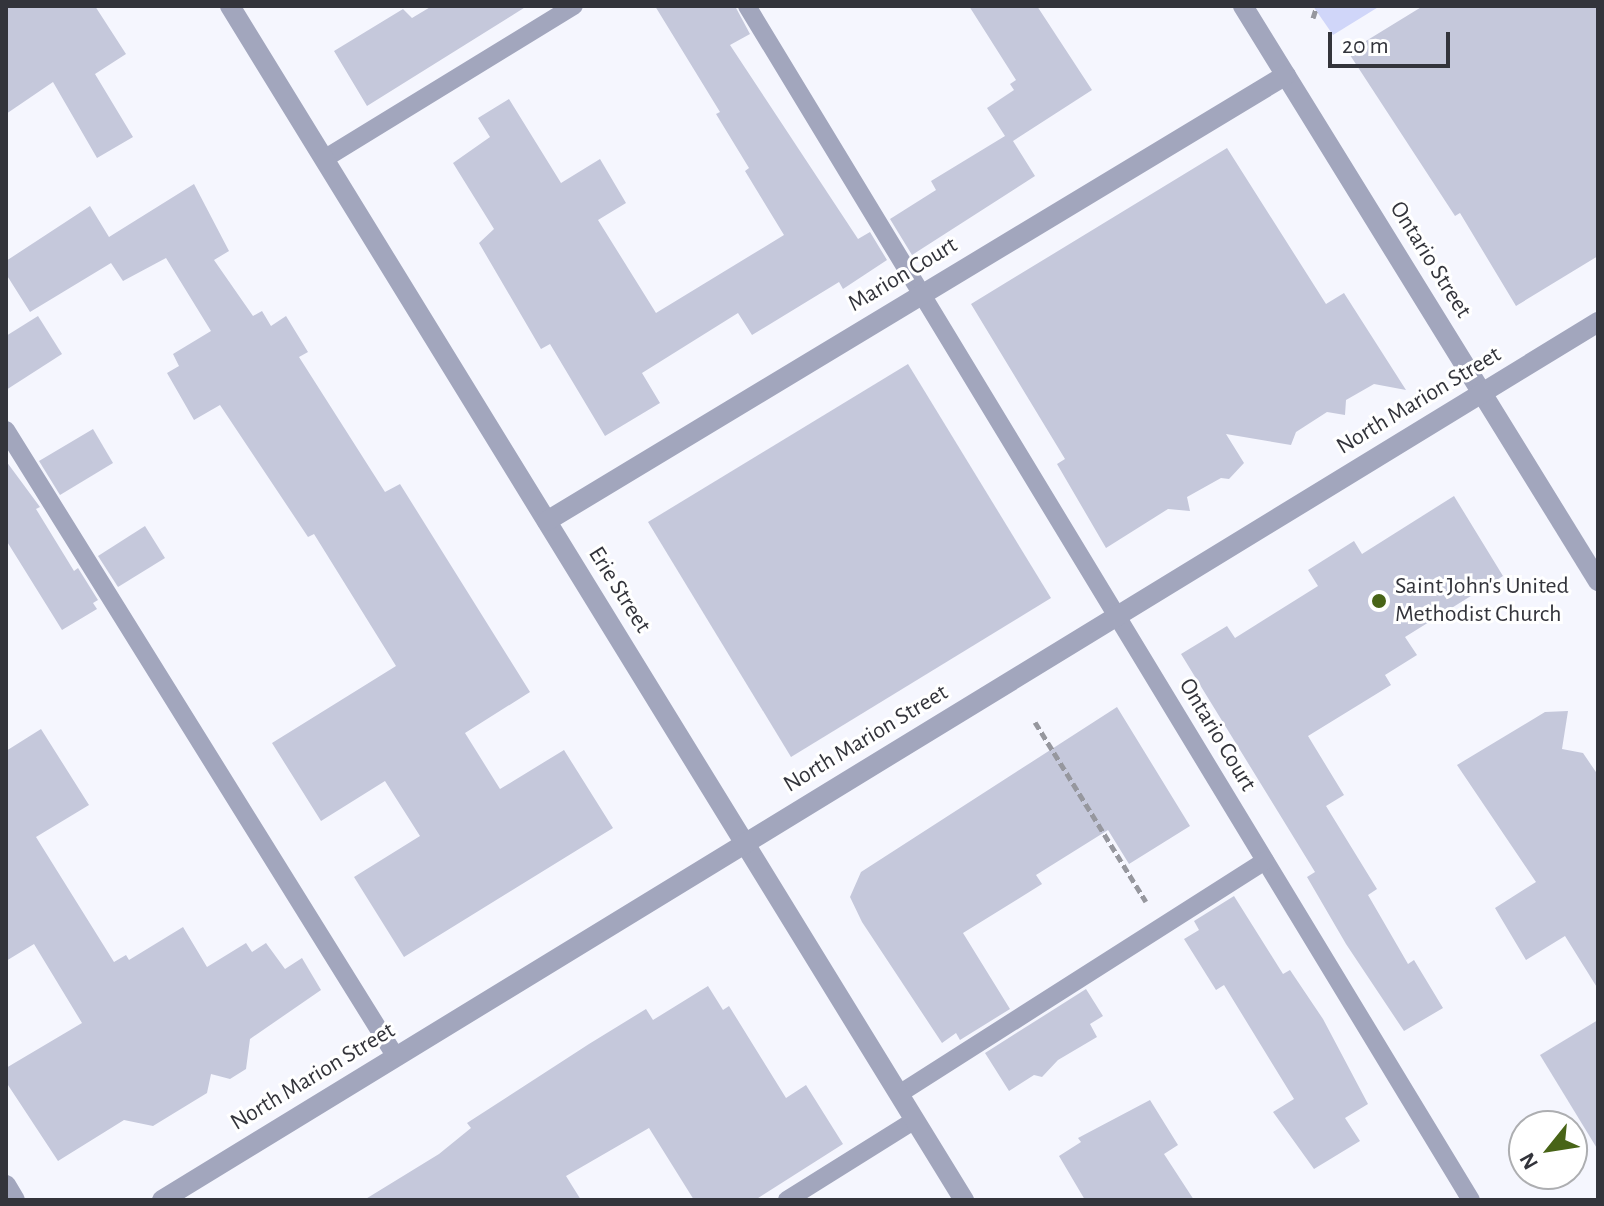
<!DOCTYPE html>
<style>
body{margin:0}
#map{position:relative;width:1604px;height:1206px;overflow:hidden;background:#f5f6fe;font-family:"Alegreya Sans",sans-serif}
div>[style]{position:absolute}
.green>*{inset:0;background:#d0d6f9}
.building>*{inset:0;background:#c5c8db}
.path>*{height:5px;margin-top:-2.5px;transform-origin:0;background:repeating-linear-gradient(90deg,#96979e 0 8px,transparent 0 12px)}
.lane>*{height:18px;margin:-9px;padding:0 9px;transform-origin:9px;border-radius:9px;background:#a2a6bd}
.street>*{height:20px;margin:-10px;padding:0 10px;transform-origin:10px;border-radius:10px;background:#a2a6bd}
.dots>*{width:22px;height:22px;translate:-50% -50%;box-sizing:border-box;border:4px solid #fff;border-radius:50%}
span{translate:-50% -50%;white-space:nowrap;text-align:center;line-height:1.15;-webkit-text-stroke:6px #fff;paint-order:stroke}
.street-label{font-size:24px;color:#33343b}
.poi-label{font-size:24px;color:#33343b}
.left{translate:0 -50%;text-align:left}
.frame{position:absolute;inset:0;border:8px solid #33343b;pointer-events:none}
.north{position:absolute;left:1508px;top:1110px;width:80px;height:80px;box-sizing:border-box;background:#fff;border:2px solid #adaeb1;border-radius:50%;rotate:240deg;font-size:22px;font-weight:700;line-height:32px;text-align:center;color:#33343b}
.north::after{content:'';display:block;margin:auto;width:28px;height:36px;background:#486417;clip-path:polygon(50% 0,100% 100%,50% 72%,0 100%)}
.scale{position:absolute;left:1328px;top:32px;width:122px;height:36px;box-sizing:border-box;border:4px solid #33343b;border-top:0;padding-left:10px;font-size:24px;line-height:28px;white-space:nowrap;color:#33343b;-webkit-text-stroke:6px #fff;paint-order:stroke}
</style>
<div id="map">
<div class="green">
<i style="clip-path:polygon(1313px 6px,1380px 6px,1333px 35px)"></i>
</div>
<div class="building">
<i style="clip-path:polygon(6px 6px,95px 6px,126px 54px,95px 74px,133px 137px,97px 158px,53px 82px,6px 114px)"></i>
<i style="clip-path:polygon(432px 6px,527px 6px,367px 106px,334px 51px,403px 9px,412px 18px)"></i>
<i style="clip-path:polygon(655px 6px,735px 6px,750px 34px,730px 45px,858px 239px,870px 232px,887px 260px,843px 289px,839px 282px,752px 335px,738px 313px,642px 373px,660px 403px,605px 436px,550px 344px,541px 349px,479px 243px,494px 229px,453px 163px,490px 137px,478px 118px,509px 99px,561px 183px,600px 159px,626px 203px,598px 220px,656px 313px,784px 235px,745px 171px,749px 168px,716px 114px,720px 112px)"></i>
<i style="clip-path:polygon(969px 6px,1037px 6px,1092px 90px,1013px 141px,1035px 176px,912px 255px,890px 219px,936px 190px,931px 181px,1005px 136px,987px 108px,1014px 90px,1010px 84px,1016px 80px)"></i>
<i style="clip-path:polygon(1423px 6px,1598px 6px,1598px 256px,1516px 306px,1460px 213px,1455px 216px,1348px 52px)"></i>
<i style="clip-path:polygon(1227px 148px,1326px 304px,1344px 293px,1406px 390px,1374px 384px,1346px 400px,1345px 415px,1327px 412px,1296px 432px,1291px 445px,1226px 434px,1244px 463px,1229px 479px,1221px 478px,1187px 497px,1190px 511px,1168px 509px,1106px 548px,1057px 464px,1065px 459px,971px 304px)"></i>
<i style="clip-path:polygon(194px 184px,229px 251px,214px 260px,253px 316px,262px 311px,271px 326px,286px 316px,308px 352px,299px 357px,385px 492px,400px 484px,530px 692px,465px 733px,500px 789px,564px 750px,613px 828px,404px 957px,354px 877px,420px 836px,385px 781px,321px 821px,272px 743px,396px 666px,314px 534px,308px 537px,220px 405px,194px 420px,167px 373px,179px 366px,173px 354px,211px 331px,166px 258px,123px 281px,111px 263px,30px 312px,6px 274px,6px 261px,90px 206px,109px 237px)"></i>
<i style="clip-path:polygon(38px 316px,62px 354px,6px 390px,6px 336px)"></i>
<i style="clip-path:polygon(908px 364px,1051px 598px,791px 757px,648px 522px)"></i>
<i style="clip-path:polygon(93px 429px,113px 463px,60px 495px,39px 461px)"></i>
<i style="clip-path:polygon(6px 461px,40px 507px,36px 509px,74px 571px,78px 568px,98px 600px,93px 603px,97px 609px,62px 630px,6px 540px)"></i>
<i style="clip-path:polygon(1454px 496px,1503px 576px,1405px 637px,1417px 655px,1385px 675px,1391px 685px,1308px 736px,1344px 795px,1326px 806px,1377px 889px,1368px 895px,1408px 964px,1414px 960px,1443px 1008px,1404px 1031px,1346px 944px,1307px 877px,1315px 872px,1181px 654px,1227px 626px,1235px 638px,1318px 586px,1308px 570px,1354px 541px,1362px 554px)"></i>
<i style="clip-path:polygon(145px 526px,165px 558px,118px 587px,98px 556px)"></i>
<i style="clip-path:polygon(1117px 707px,1190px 826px,1129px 864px,1108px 830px,1036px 875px,1042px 884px,963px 933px,1010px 1009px,960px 1040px,956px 1033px,942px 1043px,862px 922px,850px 897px,861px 872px)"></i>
<i style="clip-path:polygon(1568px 711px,1562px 749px,1583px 753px,1598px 775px,1598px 989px,1565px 936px,1526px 960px,1495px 908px,1536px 882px,1457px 765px,1545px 712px)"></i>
<i style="clip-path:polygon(41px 729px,89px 805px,36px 837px,114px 962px,126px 955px,129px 960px,183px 927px,207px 967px,246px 943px,252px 952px,266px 943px,285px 969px,302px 958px,321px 990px,250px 1039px,246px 1069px,230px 1079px,211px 1074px,207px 1093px,153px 1126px,124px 1120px,58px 1161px,6px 1082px,6px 1068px,82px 1023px,34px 944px,6px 961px,6px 751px)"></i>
<i style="clip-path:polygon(1234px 896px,1283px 974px,1290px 970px,1323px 1019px,1368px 1104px,1345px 1118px,1360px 1141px,1314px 1169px,1273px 1112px,1294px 1099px,1224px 985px,1216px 990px,1184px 939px,1199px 930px,1194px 921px)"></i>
<i style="clip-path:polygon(708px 986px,723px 1010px,729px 1006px,786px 1098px,806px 1085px,843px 1144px,755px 1200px,694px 1200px,649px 1128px,566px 1176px,581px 1200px,364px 1200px,439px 1154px,471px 1128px,467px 1123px,589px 1044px,646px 1009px,653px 1020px)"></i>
<i style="clip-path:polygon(1086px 989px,1103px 1016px,1090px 1024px,1097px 1037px,1058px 1060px,1042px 1077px,1034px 1075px,1009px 1091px,985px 1053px)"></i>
<i style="clip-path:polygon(1598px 1020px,1598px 1150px,1540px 1055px)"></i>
<i style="clip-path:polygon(1150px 1100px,1178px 1145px,1164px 1154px,1194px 1200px,1085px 1200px,1059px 1156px,1081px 1142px,1078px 1138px)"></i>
</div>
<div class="path">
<i style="left:1313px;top:18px;width:13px;rotate:-72deg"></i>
<i style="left:1035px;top:722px;width:211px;rotate:58.3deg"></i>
</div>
<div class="lane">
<i style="left:747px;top:6px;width:1396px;rotate:58.77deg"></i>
<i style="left:324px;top:159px;width:293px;rotate:-31.5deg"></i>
<i style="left:6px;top:430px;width:738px;rotate:58.12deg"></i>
<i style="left:899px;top:1094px;width:434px;rotate:-32.5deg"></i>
<i style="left:787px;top:1200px;width:151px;rotate:-32deg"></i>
</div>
<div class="street">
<i style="left:230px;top:6px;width:1402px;rotate:58.42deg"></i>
<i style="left:1243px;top:6px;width:676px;rotate:58.31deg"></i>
<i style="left:547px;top:521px;width:863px;rotate:-31.11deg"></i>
<i style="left:6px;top:1185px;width:17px;rotate:59deg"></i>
<i style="left:162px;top:1200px;width:1683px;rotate:-31.44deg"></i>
</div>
<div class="dots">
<i style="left:1379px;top:601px;background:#486417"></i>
</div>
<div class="street-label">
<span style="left:1430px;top:260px;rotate:58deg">Ontario Street</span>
<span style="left:903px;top:275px;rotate:-31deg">Marion Court</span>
<span style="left:1419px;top:401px;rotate:-31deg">North Marion Street</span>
<span style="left:619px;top:590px;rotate:58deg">Erie Street</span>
<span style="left:1217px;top:735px;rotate:59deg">Ontario Court</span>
<span style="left:866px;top:739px;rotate:-31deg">North Marion Street</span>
<span style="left:313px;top:1077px;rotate:-31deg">North Marion Street</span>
</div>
<div class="poi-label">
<span class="left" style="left:1395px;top:601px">Saint John's United<br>Methodist Church</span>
</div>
<div class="frame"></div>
<div class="north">N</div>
<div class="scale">20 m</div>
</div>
